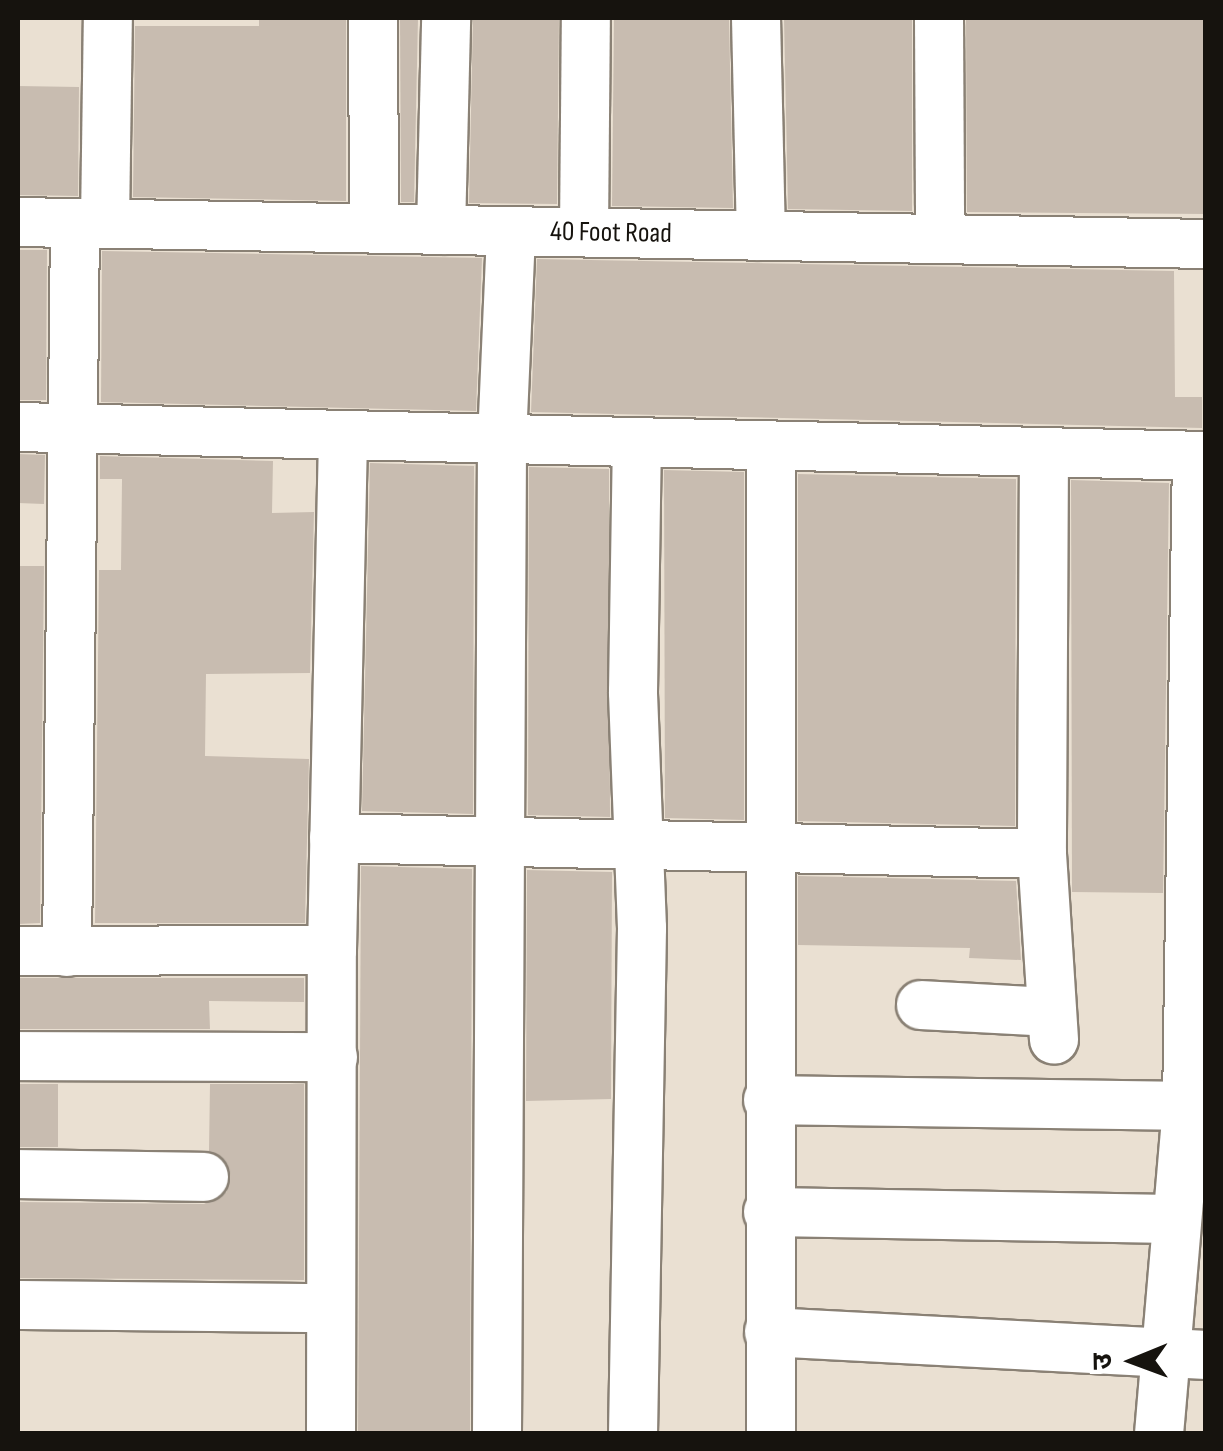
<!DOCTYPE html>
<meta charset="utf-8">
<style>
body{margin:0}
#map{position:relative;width:1223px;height:1451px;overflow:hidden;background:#eae0d2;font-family:"Sofia Sans Condensed","Noto Sans Devanagari",sans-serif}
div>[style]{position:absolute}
.building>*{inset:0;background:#c8bcb0}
.roads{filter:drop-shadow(2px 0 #8a8175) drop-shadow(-2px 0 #8a8175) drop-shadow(0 2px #8a8175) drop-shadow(0 -2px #8a8175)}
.minor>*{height:48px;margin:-24px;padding:0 24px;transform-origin:24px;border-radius:24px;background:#fff}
span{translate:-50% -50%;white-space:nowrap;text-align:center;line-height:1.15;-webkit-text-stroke:8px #fff;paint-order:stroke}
.street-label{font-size:28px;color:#16130e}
.frame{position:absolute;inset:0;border:20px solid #16130e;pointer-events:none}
.north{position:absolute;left:1083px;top:1311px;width:100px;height:100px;-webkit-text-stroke:8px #fff;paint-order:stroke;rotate:269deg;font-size:28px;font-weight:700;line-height:40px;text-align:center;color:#16130e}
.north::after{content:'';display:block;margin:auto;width:35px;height:45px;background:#16130e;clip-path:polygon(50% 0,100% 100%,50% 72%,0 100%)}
</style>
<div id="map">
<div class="building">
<i style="clip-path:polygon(400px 18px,418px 18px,414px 202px,401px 202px)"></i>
<i style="clip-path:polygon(473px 18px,559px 18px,557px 204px,469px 203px)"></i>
<i style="clip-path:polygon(614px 18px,729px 18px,733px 208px,612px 206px)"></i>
<i style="clip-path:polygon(784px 18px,912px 18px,912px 211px,788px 209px)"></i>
<i style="clip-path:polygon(966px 18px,1206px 19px,1206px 214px,967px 212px)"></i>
<i style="clip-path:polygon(259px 20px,346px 20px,346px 201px,133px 197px,135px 26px,259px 26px)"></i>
<i style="clip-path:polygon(18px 86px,79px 87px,78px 196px,18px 195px)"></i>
<i style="clip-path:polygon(18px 250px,47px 250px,46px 400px,18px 400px)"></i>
<i style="clip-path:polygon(102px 251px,482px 258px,476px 411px,101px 402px)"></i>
<i style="clip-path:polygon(537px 259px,1174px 271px,1175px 397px,1202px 397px,1202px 428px,531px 412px)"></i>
<i style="clip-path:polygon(18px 454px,45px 455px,44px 504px,18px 503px)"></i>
<i style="clip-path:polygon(100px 456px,273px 461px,272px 513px,314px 512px,310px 673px,206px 674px,205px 756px,309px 759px,305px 923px,95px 923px,99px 570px,121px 570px,122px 479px,100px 479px)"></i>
<i style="clip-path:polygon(370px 463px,474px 466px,473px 814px,362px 811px)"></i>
<i style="clip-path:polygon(529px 467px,609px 469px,610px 817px,528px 815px)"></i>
<i style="clip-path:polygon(664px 470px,744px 472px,744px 820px,665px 818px)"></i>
<i style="clip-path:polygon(798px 474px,1016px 479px,1015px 826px,798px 821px)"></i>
<i style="clip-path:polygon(1071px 480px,1169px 483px,1163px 893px,1072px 892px)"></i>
<i style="clip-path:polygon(18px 566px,44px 566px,40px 923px,18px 924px)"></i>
<i style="clip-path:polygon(361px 866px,472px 869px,470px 1434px,358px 1434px)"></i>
<i style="clip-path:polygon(527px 870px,612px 872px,611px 1099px,526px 1101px)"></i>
<i style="clip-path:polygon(798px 876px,1016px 881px,1021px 960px,969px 958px,970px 948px,798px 945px)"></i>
<i style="clip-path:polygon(18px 978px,304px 978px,304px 1002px,209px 1001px,210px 1029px,18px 1029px)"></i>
<i style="clip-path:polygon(18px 1084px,58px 1084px,58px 1147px,18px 1147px)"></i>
<i style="clip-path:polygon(210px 1084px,304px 1084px,304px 1280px,18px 1278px,18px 1202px,204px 1204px,227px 1192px,228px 1165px,209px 1151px)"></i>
</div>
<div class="roads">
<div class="minor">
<i style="left:373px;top:18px;width:210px;rotate:89.7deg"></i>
<i style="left:756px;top:18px;width:218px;rotate:88.7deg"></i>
<i style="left:939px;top:18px;width:221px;rotate:89.7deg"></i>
<i style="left:18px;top:222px;width:1188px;rotate:1.06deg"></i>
<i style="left:105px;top:223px;width:205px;rotate:-89.2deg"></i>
<i style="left:441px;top:230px;width:212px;rotate:-88.6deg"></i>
<i style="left:584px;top:232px;width:214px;rotate:-89.5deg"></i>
<i style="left:18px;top:427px;width:1188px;rotate:1.4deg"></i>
<i style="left:1044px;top:452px;width:402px;rotate:90.3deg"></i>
<i style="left:1042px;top:854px;width:186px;rotate:86.3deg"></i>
<i style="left:334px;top:838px;width:708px;rotate:1.29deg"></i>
<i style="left:18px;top:951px;width:314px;rotate:-0.2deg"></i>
<i style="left:67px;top:952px;width:729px;rotate:-89.37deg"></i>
<i style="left:921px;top:1005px;width:131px;rotate:3.1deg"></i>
<i style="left:18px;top:1056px;width:315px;rotate:0.2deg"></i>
<i style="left:768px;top:1100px;width:419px;rotate:0.8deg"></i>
<i style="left:18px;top:1174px;width:186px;rotate:0.9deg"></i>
<i style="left:768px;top:1212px;width:408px;rotate:1deg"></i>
<i style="left:18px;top:1305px;width:311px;rotate:0.6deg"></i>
<i style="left:769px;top:1332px;width:438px;rotate:3deg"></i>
<i style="left:331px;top:1434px;width:484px;rotate:-89.9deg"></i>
<i style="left:332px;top:950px;width:514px;rotate:-88.77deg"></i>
<i style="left:497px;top:1434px;width:994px;rotate:-89.71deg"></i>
<i style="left:502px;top:440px;width:209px;rotate:-87.5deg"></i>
<i style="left:633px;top:1434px;width:506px;rotate:-88.98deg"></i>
<i style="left:642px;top:928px;width:236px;rotate:-92.2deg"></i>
<i style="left:633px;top:692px;width:249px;rotate:-89.1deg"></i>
<i style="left:771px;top:1434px;width:986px;rotate:-90deg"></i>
<i style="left:1159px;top:1434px;width:329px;rotate:-85.1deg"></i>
<i style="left:1187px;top:1106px;width:650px;rotate:-89.12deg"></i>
</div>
</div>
<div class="street-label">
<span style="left:611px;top:233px;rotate:1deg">40 Foot Road</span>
</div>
<div class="frame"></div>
<div class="north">उ</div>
</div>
